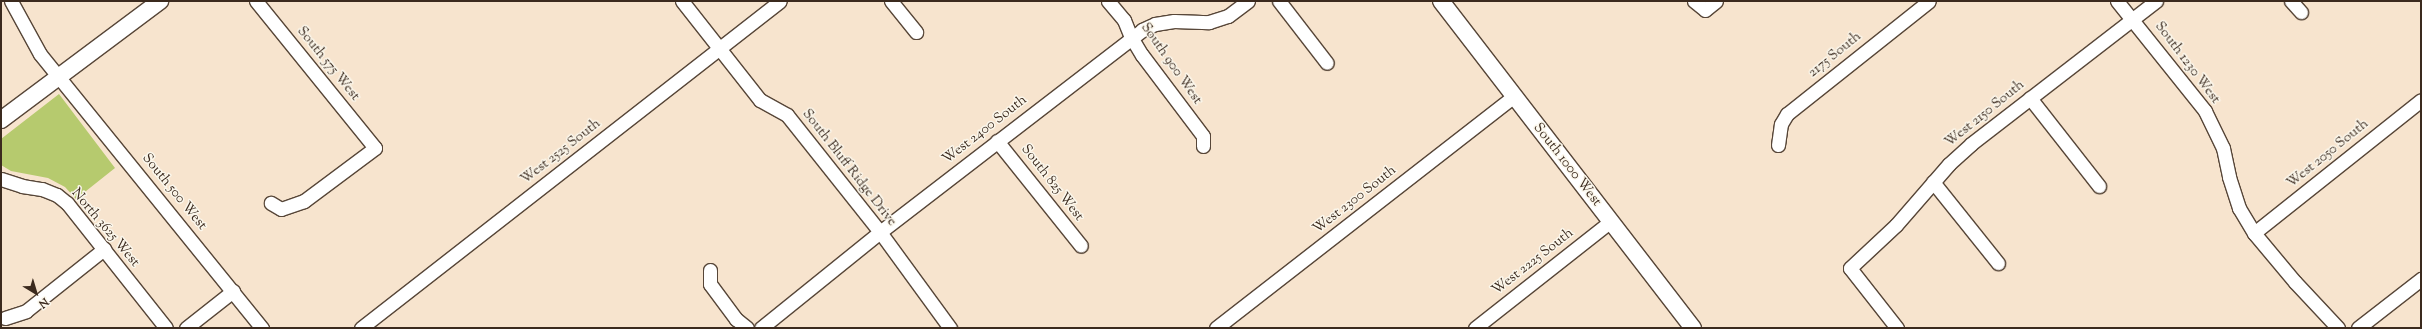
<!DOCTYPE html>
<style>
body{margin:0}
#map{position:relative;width:2422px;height:329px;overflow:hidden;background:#f7e4ce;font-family:"Sorts Mill Goudy",serif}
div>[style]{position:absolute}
.green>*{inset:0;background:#b6ca6e}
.roads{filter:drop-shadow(1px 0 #574638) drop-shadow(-1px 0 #574638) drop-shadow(0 1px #574638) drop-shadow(0 -1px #574638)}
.minor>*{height:13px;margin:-6.5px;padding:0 6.5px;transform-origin:6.5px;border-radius:6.5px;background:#fff}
.major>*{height:16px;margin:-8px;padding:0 8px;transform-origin:8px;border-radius:8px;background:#fff}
span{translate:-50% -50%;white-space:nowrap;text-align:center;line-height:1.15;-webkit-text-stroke:3px #fbf7ec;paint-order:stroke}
.street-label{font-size:14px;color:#3b2a1e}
.frame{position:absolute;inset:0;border:2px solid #3b2a1e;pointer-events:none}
.north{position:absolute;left:16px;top:273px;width:40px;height:40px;-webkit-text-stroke:3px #fbf7ec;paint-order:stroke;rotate:142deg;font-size:11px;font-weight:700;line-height:16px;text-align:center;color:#3b2a1e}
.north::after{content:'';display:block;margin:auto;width:14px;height:18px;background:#3b2a1e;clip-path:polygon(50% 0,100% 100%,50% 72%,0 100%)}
</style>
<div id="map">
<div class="green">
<i style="clip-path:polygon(59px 94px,115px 168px,76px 199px,65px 187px,48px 178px,11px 171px,1px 165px,1px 139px)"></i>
</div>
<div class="roads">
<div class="minor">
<i style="left:11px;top:1px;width:60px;rotate:61.3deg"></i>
<i style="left:40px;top:54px;width:353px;rotate:51deg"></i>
<i style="left:256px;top:1px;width:189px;rotate:51deg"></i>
<i style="left:375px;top:148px;width:89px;rotate:143.3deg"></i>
<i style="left:304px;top:201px;width:24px;rotate:161deg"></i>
<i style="left:281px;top:209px;width:12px;rotate:-149deg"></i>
<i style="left:682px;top:1px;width:126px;rotate:51.8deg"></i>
<i style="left:760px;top:100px;width:31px;rotate:29deg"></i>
<i style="left:787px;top:115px;width:149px;rotate:51.5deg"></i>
<i style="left:880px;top:232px;width:119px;rotate:53.9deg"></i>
<i style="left:891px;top:1px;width:40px;rotate:51deg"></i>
<i style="left:1108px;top:1px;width:25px;rotate:50deg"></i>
<i style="left:1124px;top:20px;width:18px;rotate:68deg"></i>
<i style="left:1131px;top:37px;width:21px;rotate:59deg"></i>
<i style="left:1142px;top:55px;width:101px;rotate:53deg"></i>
<i style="left:1203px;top:136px;width:10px;rotate:90deg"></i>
<i style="left:1279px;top:1px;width:78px;rotate:52.3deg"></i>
<i style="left:1694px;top:1px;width:14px;rotate:39deg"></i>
<i style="left:1705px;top:10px;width:14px;rotate:-39deg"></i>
<i style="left:2117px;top:1px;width:141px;rotate:51.3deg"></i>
<i style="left:2205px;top:111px;width:41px;rotate:64.1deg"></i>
<i style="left:2223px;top:148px;width:30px;rotate:78deg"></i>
<i style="left:2229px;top:177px;width:33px;rotate:72deg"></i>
<i style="left:2239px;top:208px;width:29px;rotate:59deg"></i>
<i style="left:2254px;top:233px;width:64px;rotate:50.1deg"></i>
<i style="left:2295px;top:282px;width:63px;rotate:46.9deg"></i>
<i style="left:2291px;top:1px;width:15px;rotate:48deg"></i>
<i style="left:2030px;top:98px;width:112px;rotate:51.9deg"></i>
<i style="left:997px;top:141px;width:134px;rotate:51.3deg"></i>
<i style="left:1778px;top:145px;width:21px;rotate:-82deg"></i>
<i style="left:1781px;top:124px;width:12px;rotate:-59deg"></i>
<i style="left:1787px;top:114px;width:181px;rotate:-38.5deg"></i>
<i style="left:1px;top:179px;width:22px;rotate:18deg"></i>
<i style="left:22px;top:186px;width:20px;rotate:9deg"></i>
<i style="left:42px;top:189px;width:16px;rotate:22deg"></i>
<i style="left:57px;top:195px;width:13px;rotate:39deg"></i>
<i style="left:67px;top:203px;width:159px;rotate:51.6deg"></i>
<i style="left:1933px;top:182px;width:104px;rotate:51.3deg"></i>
<i style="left:2254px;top:233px;width:213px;rotate:-38.5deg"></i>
<i style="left:710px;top:270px;width:14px;rotate:90deg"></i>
<i style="left:710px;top:284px;width:44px;rotate:53.4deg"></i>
<i style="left:736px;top:319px;width:14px;rotate:39deg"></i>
<i style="left:5px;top:318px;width:22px;rotate:-18deg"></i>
<i style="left:26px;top:311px;width:100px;rotate:-38.5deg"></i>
<i style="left:186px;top:328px;width:60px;rotate:-38.2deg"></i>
<i style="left:361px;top:328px;width:531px;rotate:-37.97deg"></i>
<i style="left:761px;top:328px;width:153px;rotate:-38.9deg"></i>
<i style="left:880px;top:232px;width:331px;rotate:-37.6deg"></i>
<i style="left:1142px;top:30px;width:14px;rotate:-25deg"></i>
<i style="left:1155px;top:24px;width:19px;rotate:-9deg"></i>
<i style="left:1174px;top:21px;width:35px;rotate:2deg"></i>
<i style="left:1209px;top:22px;width:20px;rotate:-18deg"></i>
<i style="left:1228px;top:16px;width:25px;rotate:-37deg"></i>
<i style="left:1216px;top:328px;width:378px;rotate:-37.9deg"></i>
<i style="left:1475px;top:328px;width:173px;rotate:-38.2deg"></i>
<i style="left:1897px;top:328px;width:76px;rotate:-128.1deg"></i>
<i style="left:1850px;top:268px;width:63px;rotate:-43.1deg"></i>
<i style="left:1896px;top:225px;width:81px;rotate:-49deg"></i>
<i style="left:1949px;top:164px;width:30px;rotate:-42deg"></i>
<i style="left:1971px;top:144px;width:234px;rotate:-37.7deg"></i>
<i style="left:2358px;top:328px;width:80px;rotate:-37.9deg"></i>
</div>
<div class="major">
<i style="left:1441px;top:1px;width:413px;rotate:52.4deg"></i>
<i style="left:1px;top:120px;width:199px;rotate:-36.8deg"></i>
</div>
</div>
<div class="street-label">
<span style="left:1835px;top:55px;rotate:-39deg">2175 South</span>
<span style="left:2187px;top:63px;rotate:53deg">South 1230 West</span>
<span style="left:328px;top:64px;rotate:51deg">South 575 West</span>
<span style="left:1171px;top:64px;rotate:55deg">South 900 West</span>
<span style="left:1985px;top:114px;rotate:-39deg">West 2150 South</span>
<span style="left:985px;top:130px;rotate:-38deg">West 2400 South</span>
<span style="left:561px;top:152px;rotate:-38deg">West 2525 South</span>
<span style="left:2328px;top:154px;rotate:-39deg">West 2050 South</span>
<span style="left:1567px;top:165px;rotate:52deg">South 1000 West</span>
<span style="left:849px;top:168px;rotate:52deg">South Bluff Ridge Drive</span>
<span style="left:1052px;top:183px;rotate:52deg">South 825 West</span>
<span style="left:174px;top:192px;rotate:51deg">South 500 West</span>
<span style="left:1355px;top:200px;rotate:-38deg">West 2300 South</span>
<span style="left:105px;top:228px;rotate:50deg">North 3625 West</span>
<span style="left:1533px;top:262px;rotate:-38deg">West 2225 South</span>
</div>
<div class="frame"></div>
<div class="north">N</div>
</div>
